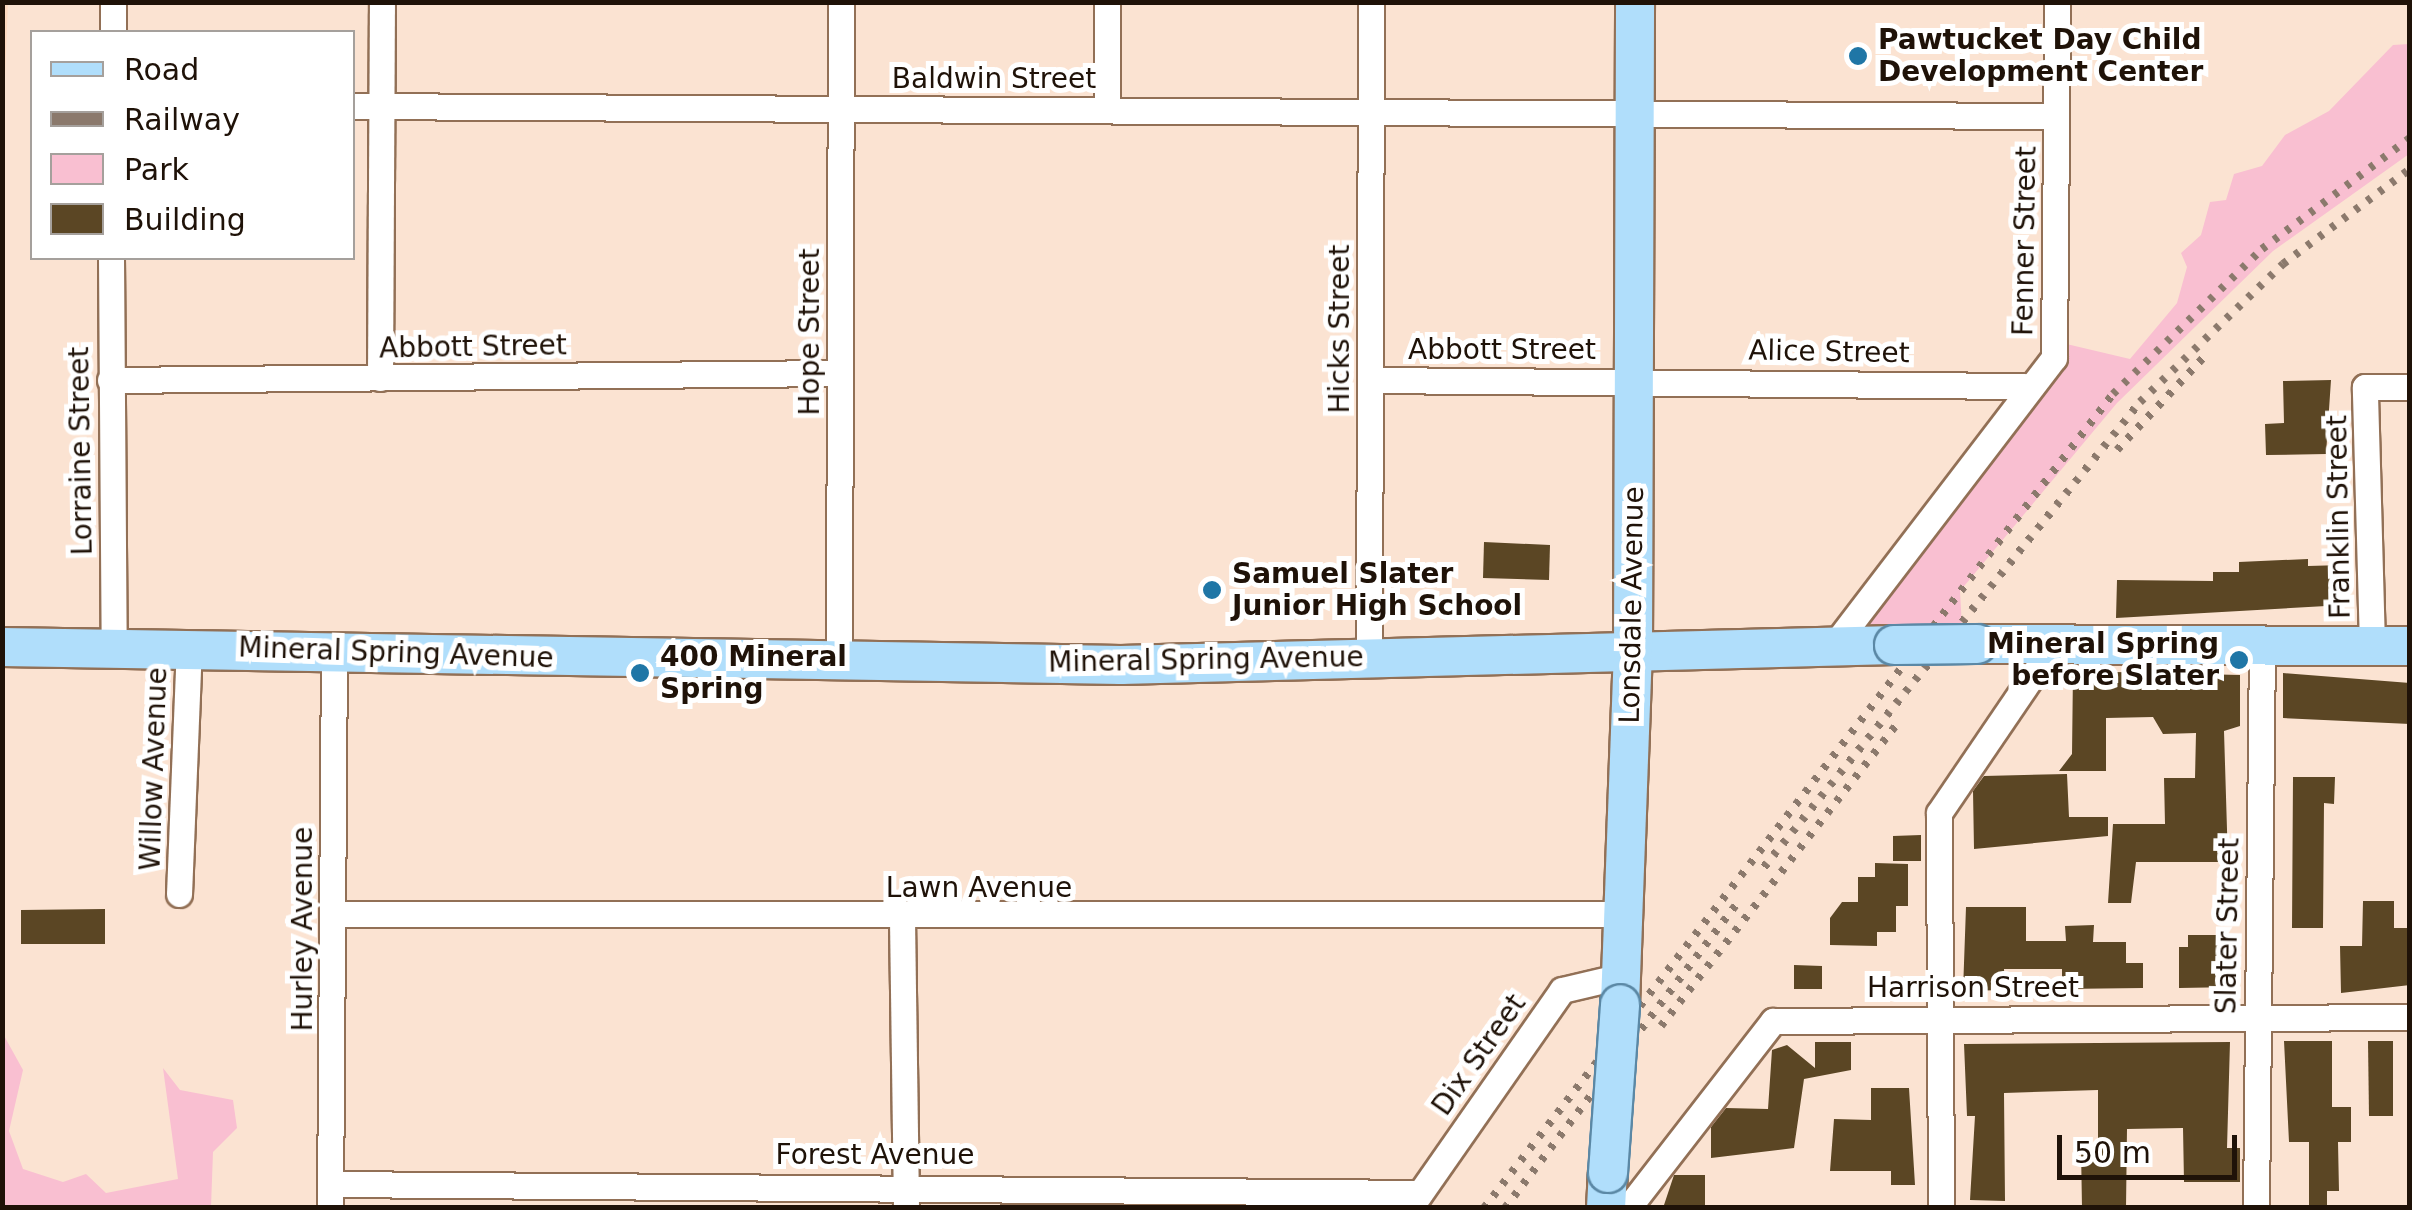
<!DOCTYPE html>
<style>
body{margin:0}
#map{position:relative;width:2412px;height:1210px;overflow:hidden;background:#fbe3d2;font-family:"DejaVu Sans",sans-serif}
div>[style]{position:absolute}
.built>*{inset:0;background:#fed9bf}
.green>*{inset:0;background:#f9bfd1}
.building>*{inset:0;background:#5b4624}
.roads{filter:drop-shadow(2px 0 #927056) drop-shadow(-2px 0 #927056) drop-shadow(0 2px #927056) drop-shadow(0 -2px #927056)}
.street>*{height:25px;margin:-12.5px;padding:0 12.5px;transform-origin:12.5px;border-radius:12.5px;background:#fff}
.primary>*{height:38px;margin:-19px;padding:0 19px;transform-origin:19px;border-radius:19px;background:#b0defb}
.rail>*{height:8px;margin-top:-4px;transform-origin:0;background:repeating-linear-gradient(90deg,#8b796c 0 5px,transparent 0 15px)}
.bridges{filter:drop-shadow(2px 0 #5b88a5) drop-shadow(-2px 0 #5b88a5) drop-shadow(0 2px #5b88a5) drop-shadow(0 -2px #5b88a5)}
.primary-bridge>*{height:38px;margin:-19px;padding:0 19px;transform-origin:19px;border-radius:19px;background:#b0defb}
.dots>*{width:28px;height:28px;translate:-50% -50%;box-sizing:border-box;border:5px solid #fff;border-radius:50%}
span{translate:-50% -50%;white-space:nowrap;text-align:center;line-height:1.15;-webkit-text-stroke:10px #fff;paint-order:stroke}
.poi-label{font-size:28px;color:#1f1208;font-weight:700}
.left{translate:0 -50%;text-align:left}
.right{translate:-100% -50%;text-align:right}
.street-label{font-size:28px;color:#1f1208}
.frame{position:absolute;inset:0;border:5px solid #1f1208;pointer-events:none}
.legend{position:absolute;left:30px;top:30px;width:325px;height:230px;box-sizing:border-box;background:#fff;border:2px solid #a5a09c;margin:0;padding:12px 18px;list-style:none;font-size:30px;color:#1f1208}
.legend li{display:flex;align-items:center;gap:20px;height:50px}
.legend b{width:50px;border:2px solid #a5a09c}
.scale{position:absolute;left:2057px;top:1135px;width:180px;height:45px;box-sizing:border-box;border:5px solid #1f1208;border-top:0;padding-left:12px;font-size:30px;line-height:35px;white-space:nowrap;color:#1f1208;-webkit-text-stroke:8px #fff;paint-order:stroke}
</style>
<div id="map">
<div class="built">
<i style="clip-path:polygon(8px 2px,5px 78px,3px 377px,2px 3px)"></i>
</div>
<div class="green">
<i style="clip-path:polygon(2409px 44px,2409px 154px,2273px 251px,2117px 403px,1960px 591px,1963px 646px,1840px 638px,2058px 342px,2130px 359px,2177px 303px,2187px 267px,2181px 253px,2201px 235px,2210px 202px,2226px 200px,2234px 174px,2262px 166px,2285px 135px,2329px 111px,2393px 45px)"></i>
<i style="clip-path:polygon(2px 1032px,23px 1070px,9px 1131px,23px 1169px,63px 1182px,86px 1174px,106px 1193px,178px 1179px,163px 1068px,180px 1090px,233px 1100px,237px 1128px,213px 1152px,211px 1207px,3px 1207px)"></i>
</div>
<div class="building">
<i style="clip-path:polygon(2331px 380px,2326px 454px,2266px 455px,2265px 424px,2284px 423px,2283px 381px)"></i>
<i style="clip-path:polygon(1484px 542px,1550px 545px,1549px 580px,1483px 578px)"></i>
<i style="clip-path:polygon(2308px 559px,2308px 566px,2343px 565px,2344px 605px,2116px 618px,2117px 580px,2213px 581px,2213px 572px,2239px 572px,2239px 562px)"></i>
<i style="clip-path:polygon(2073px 671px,2240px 675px,2240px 726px,2224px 731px,2228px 862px,2136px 862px,2131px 903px,2108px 903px,2113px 824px,2165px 824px,2164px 778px,2195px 778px,2196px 733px,2163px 734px,2153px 717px,2106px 718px,2106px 771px,2059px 771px,2072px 754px)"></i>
<i style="clip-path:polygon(2283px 673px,2410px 683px,2410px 724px,2283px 718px)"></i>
<i style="clip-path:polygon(2067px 774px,2069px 817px,2108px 817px,2108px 836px,1974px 849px,1973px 791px,1984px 776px)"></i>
<i style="clip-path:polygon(2293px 777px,2335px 777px,2334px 804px,2324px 803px,2323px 928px,2292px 928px)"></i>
<i style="clip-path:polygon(1921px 835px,1921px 861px,1893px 861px,1893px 836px)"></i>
<i style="clip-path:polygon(1875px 863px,1908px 864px,1908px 906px,1896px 906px,1896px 932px,1877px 932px,1877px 946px,1830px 945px,1830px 918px,1842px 902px,1858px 902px,1858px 877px,1875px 877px)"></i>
<i style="clip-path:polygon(2363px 901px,2394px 901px,2394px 928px,2410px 928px,2410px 985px,2341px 993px,2340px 946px,2362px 946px)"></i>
<i style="clip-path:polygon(1966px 907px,2026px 907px,2026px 941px,2066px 941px,2065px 926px,2094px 925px,2093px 942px,2126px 942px,2126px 963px,2143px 963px,2143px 988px,2062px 989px,2062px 969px,2004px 969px,2005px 990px,1963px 991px)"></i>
<i style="clip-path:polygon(105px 909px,105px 944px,21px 944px,21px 910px)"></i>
<i style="clip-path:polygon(2188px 935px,2234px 935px,2235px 987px,2179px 988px,2179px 947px,2188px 947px)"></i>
<i style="clip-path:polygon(1794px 965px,1822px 966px,1822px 989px,1794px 989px)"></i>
<i style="clip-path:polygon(2284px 1041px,2332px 1041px,2332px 1107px,2351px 1107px,2351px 1142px,2338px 1142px,2339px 1191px,2327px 1191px,2327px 1208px,2309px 1208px,2309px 1142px,2289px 1142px)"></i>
<i style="clip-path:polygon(2368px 1041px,2393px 1041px,2393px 1116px,2369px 1116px)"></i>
<i style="clip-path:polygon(1815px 1042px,1851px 1042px,1851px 1070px,1804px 1079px,1794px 1148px,1711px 1158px,1711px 1127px,1726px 1108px,1768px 1109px,1772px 1050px,1787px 1045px,1815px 1068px)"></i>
<i style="clip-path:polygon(2230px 1042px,2227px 1148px,2240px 1148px,2240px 1182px,2184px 1182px,2183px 1128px,2127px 1129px,2126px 1208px,2082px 1208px,2081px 1149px,2098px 1149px,2098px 1090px,2004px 1093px,2005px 1201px,1970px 1200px,1975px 1116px,1967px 1116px,1964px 1044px)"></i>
<i style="clip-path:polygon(1871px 1088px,1909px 1088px,1915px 1185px,1891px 1185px,1891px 1171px,1830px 1171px,1834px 1119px,1871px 1120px)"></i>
<i style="clip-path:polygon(1674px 1175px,1705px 1175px,1705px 1205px,1664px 1205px)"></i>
</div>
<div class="roads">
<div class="street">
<i style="left:113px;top:32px;width:30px;rotate:-90deg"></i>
<i style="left:352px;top:106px;width:1704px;rotate:0.34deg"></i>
<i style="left:1107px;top:109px;width:107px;rotate:-90deg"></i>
<i style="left:111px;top:258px;width:387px;rotate:89.6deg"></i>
<i style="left:380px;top:378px;width:376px;rotate:-89.7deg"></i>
<i style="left:110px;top:380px;width:728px;rotate:-0.55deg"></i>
<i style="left:1371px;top:380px;width:653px;rotate:0.53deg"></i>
<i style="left:1835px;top:644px;width:360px;rotate:-52.6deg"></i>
<i style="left:2054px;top:358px;width:356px;rotate:-89.5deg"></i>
<i style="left:2372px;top:645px;width:258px;rotate:-91.6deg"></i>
<i style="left:2365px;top:387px;width:45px"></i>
<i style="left:1369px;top:656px;width:654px;rotate:-89.82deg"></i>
<i style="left:839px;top:662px;width:660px;rotate:-89.83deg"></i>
<i style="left:179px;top:894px;width:248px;rotate:-87.7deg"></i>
<i style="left:334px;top:914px;width:1291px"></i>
<i style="left:902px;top:919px;width:289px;rotate:89.2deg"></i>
<i style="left:330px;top:1184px;width:1090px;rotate:0.47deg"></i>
<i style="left:1412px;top:1205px;width:262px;rotate:-55.1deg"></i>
<i style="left:1562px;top:990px;width:61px;rotate:-13.3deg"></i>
<i style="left:330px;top:1208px;width:558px;rotate:-89.59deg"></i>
<i style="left:1628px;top:1208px;width:237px;rotate:-52.2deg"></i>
<i style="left:1773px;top:1021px;width:637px;rotate:-0.36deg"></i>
<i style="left:1941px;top:1208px;width:395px;rotate:-90.3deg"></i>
<i style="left:1939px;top:813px;width:203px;rotate:-55.8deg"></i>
<i style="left:2256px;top:1208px;width:563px;rotate:-89.39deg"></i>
</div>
<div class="primary">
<i style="left:1977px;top:644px;width:433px;rotate:0.3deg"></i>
<i style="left:2px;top:647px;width:1119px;rotate:0.92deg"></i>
<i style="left:1121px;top:665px;width:773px;rotate:-1.48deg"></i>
<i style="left:1620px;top:1004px;width:352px;rotate:-87.9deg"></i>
<i style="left:1633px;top:652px;width:650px;rotate:-89.82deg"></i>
<i style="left:1606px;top:1208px;width:35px;rotate:-87deg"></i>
</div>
</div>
<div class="rail">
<i style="left:2117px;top:450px;width:130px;rotate:-46.9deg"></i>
<i style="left:1764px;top:867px;width:598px;rotate:-51.04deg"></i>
<i style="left:2140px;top:402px;width:199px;rotate:-44deg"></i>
<i style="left:2283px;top:264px;width:159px;rotate:-36.8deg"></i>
<i style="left:1661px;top:1026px;width:385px;rotate:-52deg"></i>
<i style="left:1484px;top:1208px;width:1029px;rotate:-52.31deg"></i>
<i style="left:2113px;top:394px;width:208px;rotate:-44.2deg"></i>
<i style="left:2262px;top:249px;width:185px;rotate:-36.9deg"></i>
<i style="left:1505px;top:1208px;width:383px;rotate:-52.7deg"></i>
</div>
<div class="bridges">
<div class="primary-bridge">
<i style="left:1894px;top:645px;width:83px;rotate:-0.7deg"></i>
<i style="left:1608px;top:1173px;width:169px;rotate:-85.9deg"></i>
</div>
</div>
<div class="dots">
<i style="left:1858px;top:56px;background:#1f76a6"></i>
<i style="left:1212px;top:590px;background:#1f76a6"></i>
<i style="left:2239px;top:660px;background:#1f76a6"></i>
<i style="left:640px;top:673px;background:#1f76a6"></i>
</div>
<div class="poi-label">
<span class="left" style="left:1878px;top:56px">Pawtucket Day Child<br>Development Center</span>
<span class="left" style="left:1232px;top:590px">Samuel Slater<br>Junior High School</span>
<span class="right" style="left:2219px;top:660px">Mineral Spring<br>before Slater</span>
<span class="left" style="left:660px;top:673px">400 Mineral<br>Spring</span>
</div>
<div class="street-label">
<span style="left:994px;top:79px">Baldwin Street</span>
<span style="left:2025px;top:241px;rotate:-89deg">Fenner Street</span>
<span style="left:1340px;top:329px;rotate:-90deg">Hicks Street</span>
<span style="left:810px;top:332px;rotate:-90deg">Hope Street</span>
<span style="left:473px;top:347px;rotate:-1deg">Abbott Street</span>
<span style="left:1502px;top:350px">Abbott Street</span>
<span style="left:1829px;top:352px;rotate:1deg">Alice Street</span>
<span style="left:81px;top:451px;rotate:-91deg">Lorraine Street</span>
<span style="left:2339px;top:517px;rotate:-91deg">Franklin Street</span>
<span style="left:1632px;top:605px;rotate:-89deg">Lonsdale Avenue</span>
<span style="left:396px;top:653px;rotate:2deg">Mineral Spring Avenue</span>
<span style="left:1206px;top:660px;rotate:-1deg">Mineral Spring Avenue</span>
<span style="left:154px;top:769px;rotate:-88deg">Willow Avenue</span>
<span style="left:979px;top:888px">Lawn Avenue</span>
<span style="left:2228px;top:926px;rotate:-89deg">Slater Street</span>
<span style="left:303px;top:929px;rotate:-90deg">Hurley Avenue</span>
<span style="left:1973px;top:988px">Harrison Street</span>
<span style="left:1479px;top:1055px;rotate:-55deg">Dix Street</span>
<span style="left:875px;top:1155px">Forest Avenue</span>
</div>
<div class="frame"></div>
<ul class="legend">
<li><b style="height:12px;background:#b0defb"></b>Road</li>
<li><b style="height:12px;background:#8b796c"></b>Railway</li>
<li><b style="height:28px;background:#f9bfd1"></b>Park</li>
<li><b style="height:28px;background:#5b4624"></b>Building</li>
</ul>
<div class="scale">50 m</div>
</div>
